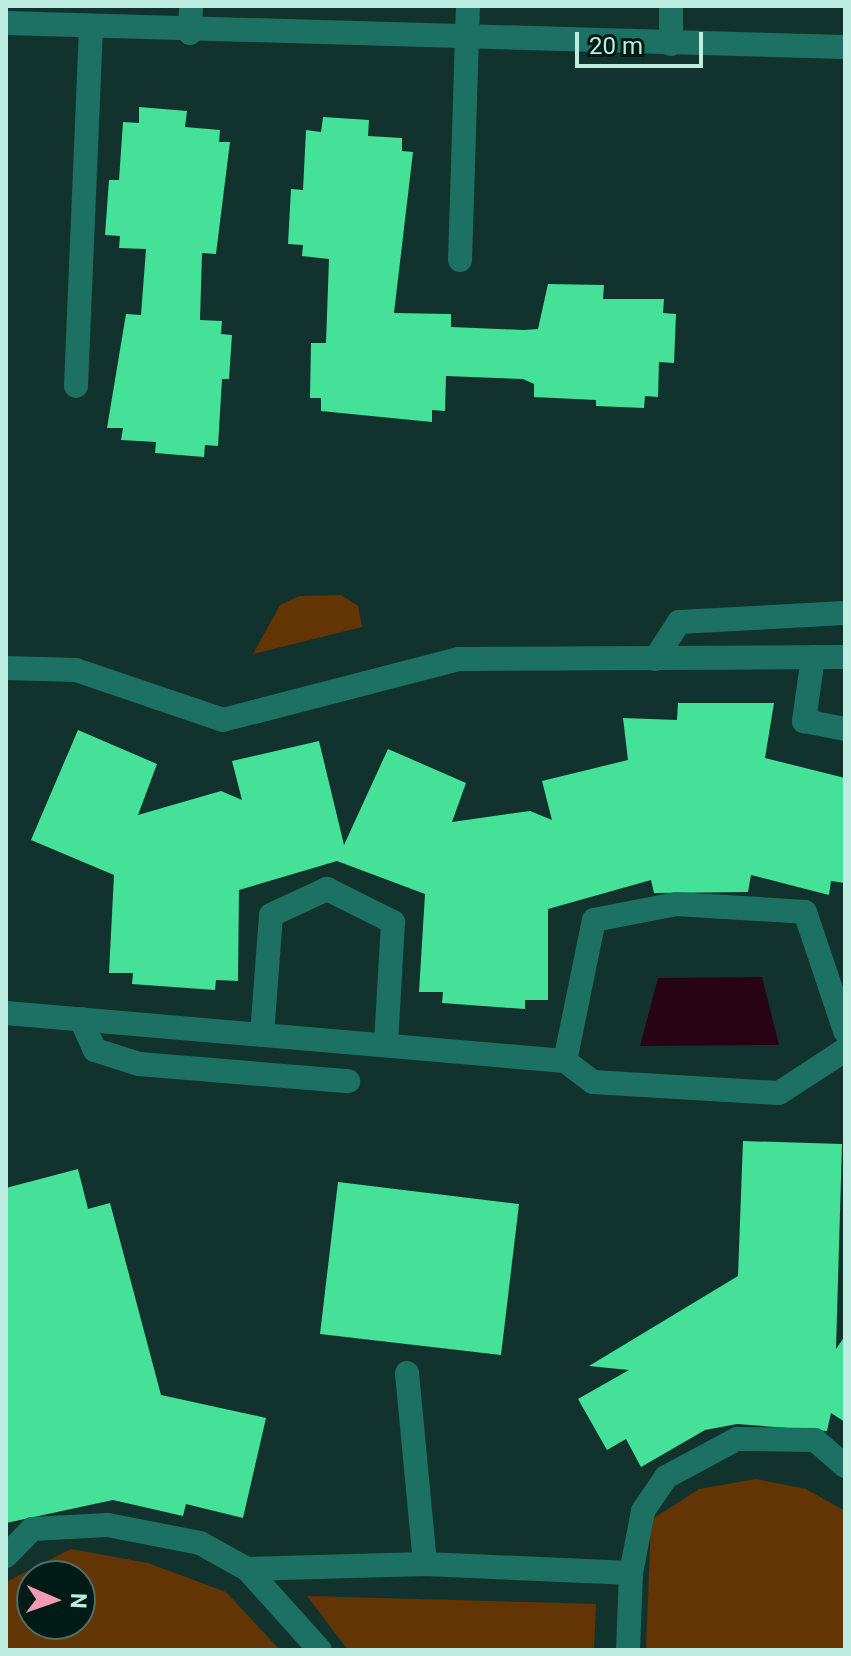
<!DOCTYPE html>
<style>
body{margin:0}
#map{position:relative;width:851px;height:1656px;overflow:hidden;background:#12332d;font-family:Roboto,sans-serif}
div>[style]{position:absolute}
.green>*{inset:0;background:#633404}
.water>*{inset:0;background:#280313}
.building>*{inset:0;background:#46e199}
.minor>*{height:24px;margin:-12px;padding:0 12px;transform-origin:12px;border-radius:12px;background:#1c7162}
span{translate:-50% -50%;white-space:nowrap;text-align:center;line-height:1.15;-webkit-text-stroke:8px #001b15;paint-order:stroke}
.frame{position:absolute;inset:0;border:8px solid #bdece1;pointer-events:none}
.north{position:absolute;left:16px;top:1560px;width:80px;height:80px;box-sizing:border-box;background:#001b15;border:2px solid #4c6f67;border-radius:50%;rotate:92deg;font-size:22px;font-weight:700;line-height:32px;text-align:center;color:#bdece1}
.north::after{content:'';display:block;margin:auto;width:28px;height:36px;background:#f09ab6;clip-path:polygon(50% 0,100% 100%,50% 72%,0 100%)}
.scale{position:absolute;left:575px;top:32px;width:128px;height:36px;box-sizing:border-box;border:4px solid #bdece1;border-top:0;padding-left:10px;font-size:24px;line-height:28px;white-space:nowrap;color:#bdece1;-webkit-text-stroke:6px #001b15;paint-order:stroke}
</style>
<div id="map">
<div class="green">
<i style="clip-path:polygon(341px 595px,358px 606px,362px 627px,253px 654px,280px 605px,299px 596px)"></i>
<i style="clip-path:polygon(756px 1479px,806px 1489px,845px 1511px,845px 1650px,646px 1650px,651px 1520px,699px 1489px)"></i>
<i style="clip-path:polygon(evenodd,71px 1549px,148px 1563px,226px 1592px,280px 1650px,6px 1650px,6px 1582px,71px 1549px,80px 1576px,80px 1624px,32px 1624px,32px 1576px,80px 1576px)"></i>
<i style="clip-path:polygon(307px 1596px,596px 1604px,594px 1650px,348px 1650px)"></i>
</div>
<div class="water">
<i style="clip-path:polygon(762px 977px,779px 1045px,640px 1046px,658px 978px)"></i>
</div>
<div class="building">
<i style="clip-path:polygon(139px 107px,187px 111px,185px 127px,220px 130px,219px 142px,230px 142px,216px 254px,202px 253px,200px 320px,222px 321px,221px 334px,232px 335px,229px 379px,222px 379px,218px 446px,205px 445px,204px 457px,155px 453px,156px 442px,121px 440px,123px 428px,107px 428px,126px 314px,141px 315px,146px 249px,119px 248px,120px 236px,105px 235px,109px 180px,119px 180px,123px 122px,139px 123px)"></i>
<i style="clip-path:polygon(323px 117px,369px 120px,368px 136px,402px 138px,402px 151px,413px 152px,394px 313px,451px 314px,451px 327px,524px 330px,538px 329px,548px 284px,604px 285px,603px 299px,664px 299px,663px 313px,676px 314px,674px 363px,659px 362px,658px 397px,645px 396px,644px 408px,596px 406px,596px 400px,534px 397px,534px 384px,523px 379px,446px 376px,445px 411px,432px 410px,432px 422px,321px 411px,321px 398px,310px 398px,311px 343px,326px 343px,329px 259px,302px 256px,303px 245px,288px 244px,291px 189px,303px 190px,306px 130px,321px 132px)"></i>
<i style="clip-path:polygon(678px 703px,774px 703px,765px 758px,845px 778px,845px 883px,831px 881px,829px 895px,751px 875px,748px 892px,654px 893px,651px 880px,548px 909px,548px 1000px,525px 1000px,525px 1009px,442px 1003px,443px 992px,419px 992px,425px 894px,337px 861px,239px 890px,238px 981px,216px 980px,215px 990px,132px 984px,133px 973px,109px 973px,114px 875px,31px 840px,78px 730px,157px 764px,138px 815px,221px 791px,242px 800px,232px 761px,319px 741px,344px 845px,388px 749px,466px 783px,452px 822px,530px 811px,552px 820px,542px 781px,628px 760px,623px 718px,677px 720px)"></i>
<i style="clip-path:polygon(743px 1141px,842px 1144px,836px 1349px,845px 1336px,845px 1422px,831px 1413px,827px 1431px,737px 1424px,705px 1430px,641px 1467px,626px 1439px,607px 1450px,578px 1399px,629px 1370px,589px 1366px,738px 1276px)"></i>
<i style="clip-path:polygon(78px 1169px,88px 1209px,110px 1203px,161px 1395px,266px 1418px,243px 1518px,186px 1504px,183px 1516px,113px 1500px,6px 1523px,6px 1188px)"></i>
<i style="clip-path:polygon(338px 1182px,519px 1204px,501px 1355px,320px 1334px)"></i>
</div>
<div class="minor">
<i style="left:6px;top:23px;width:839px;rotate:1.64deg"></i>
<i style="left:190px;top:33px;width:27px;rotate:-88deg"></i>
<i style="left:671px;top:44px;width:38px;rotate:-90deg"></i>
<i style="left:460px;top:260px;width:254px;rotate:-88.2deg"></i>
<i style="left:76px;top:386px;width:358px;rotate:-87.6deg"></i>
<i style="left:813px;top:657px;width:65px;rotate:98deg"></i>
<i style="left:804px;top:721px;width:42px;rotate:11deg"></i>
<i style="left:655px;top:659px;width:44px;rotate:-57deg"></i>
<i style="left:679px;top:622px;width:166px;rotate:-3.1deg"></i>
<i style="left:6px;top:668px;width:70px;rotate:1.6deg"></i>
<i style="left:76px;top:670px;width:155px;rotate:18.8deg"></i>
<i style="left:223px;top:720px;width:244px;rotate:-14.5deg"></i>
<i style="left:459px;top:659px;width:386px;rotate:-0.3deg"></i>
<i style="left:6px;top:1013px;width:561px;rotate:4.91deg"></i>
<i style="left:565px;top:1061px;width:35px;rotate:37deg"></i>
<i style="left:593px;top:1082px;width:186px;rotate:3.4deg"></i>
<i style="left:779px;top:1093px;width:79px;rotate:-33.1deg"></i>
<i style="left:81px;top:1019px;width:34px;rotate:66deg"></i>
<i style="left:95px;top:1050px;width:46px;rotate:17.7deg"></i>
<i style="left:139px;top:1064px;width:210px;rotate:4.7deg"></i>
<i style="left:262px;top:1035px;width:120px;rotate:-85.7deg"></i>
<i style="left:271px;top:915px;width:62px;rotate:-24.9deg"></i>
<i style="left:327px;top:889px;width:74px;rotate:26.6deg"></i>
<i style="left:393px;top:922px;width:123px;rotate:93.3deg"></i>
<i style="left:565px;top:1061px;width:144px;rotate:-78.4deg"></i>
<i style="left:594px;top:920px;width:84px;rotate:-11deg"></i>
<i style="left:676px;top:904px;width:129px;rotate:3.5deg"></i>
<i style="left:805px;top:912px;width:126px;rotate:71.4deg"></i>
<i style="left:407px;top:1373px;width:192px;rotate:84.6deg"></i>
<i style="left:6px;top:1556px;width:37px;rotate:-46deg"></i>
<i style="left:32px;top:1529px;width:76px;rotate:-3deg"></i>
<i style="left:108px;top:1525px;width:94px;rotate:11.1deg"></i>
<i style="left:200px;top:1543px;width:54px;rotate:29deg"></i>
<i style="left:247px;top:1569px;width:109px;rotate:48deg"></i>
<i style="left:247px;top:1569px;width:178px;rotate:-1.6deg"></i>
<i style="left:425px;top:1564px;width:206px;rotate:2.5deg"></i>
<i style="left:628px;top:1650px;width:77px;rotate:-87.8deg"></i>
<i style="left:631px;top:1573px;width:63px;rotate:-79deg"></i>
<i style="left:643px;top:1511px;width:41px;rotate:-55.9deg"></i>
<i style="left:666px;top:1477px;width:81px;rotate:-28.2deg"></i>
<i style="left:737px;top:1439px;width:78px;rotate:0.7deg"></i>
<i style="left:815px;top:1440px;width:40px;rotate:41deg"></i>
</div>
<div class="frame"></div>
<div class="north">N</div>
<div class="scale">20 m</div>
</div>
